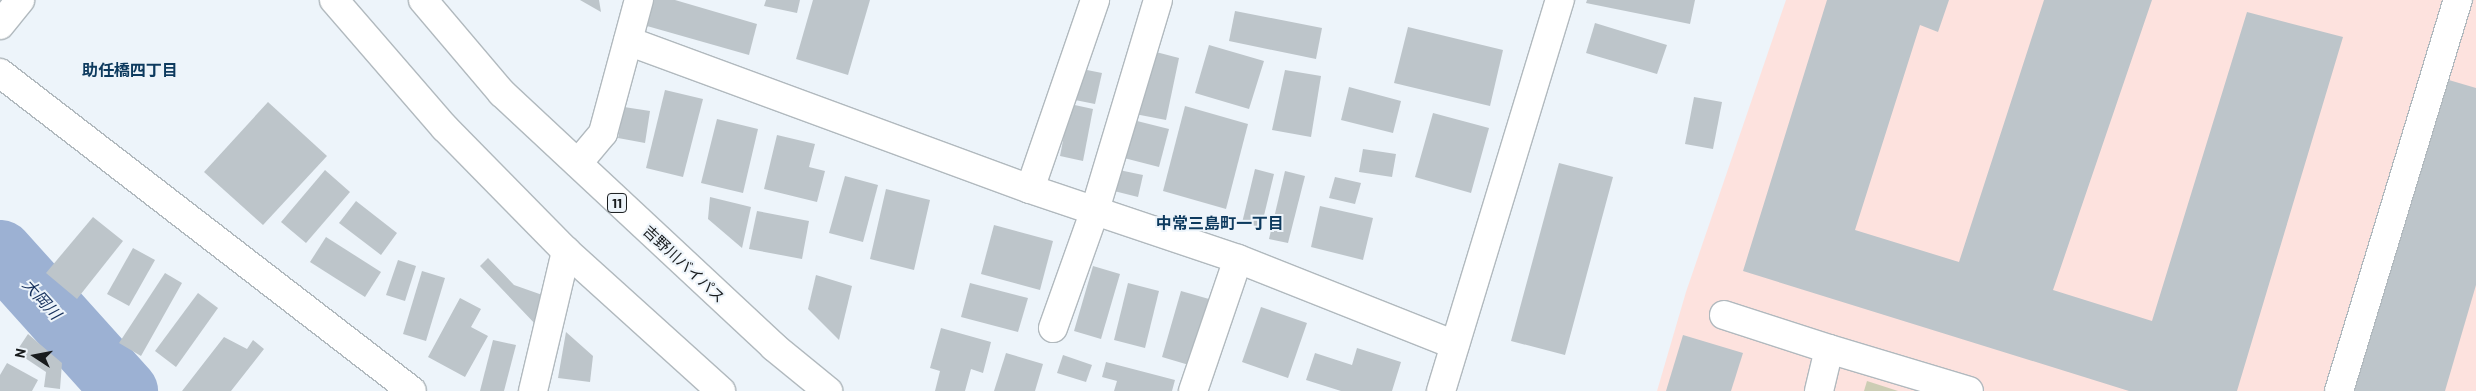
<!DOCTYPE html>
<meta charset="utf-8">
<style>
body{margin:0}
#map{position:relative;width:2476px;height:391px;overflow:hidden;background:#edf4fa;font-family:Barlow,"Noto Sans JP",sans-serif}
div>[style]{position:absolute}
.education>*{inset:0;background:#fde2de}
.green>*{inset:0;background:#cccdb4}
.river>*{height:65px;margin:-32.5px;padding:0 32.5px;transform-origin:32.5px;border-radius:32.5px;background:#9cb1d3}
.building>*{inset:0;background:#bdc5ca}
.roads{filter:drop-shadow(1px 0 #b1b9be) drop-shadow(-1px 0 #b1b9be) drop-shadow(0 1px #b1b9be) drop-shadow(0 -1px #b1b9be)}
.minor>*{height:28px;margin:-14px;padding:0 14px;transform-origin:14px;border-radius:14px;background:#fff}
.major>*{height:28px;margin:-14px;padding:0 14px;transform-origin:14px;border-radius:14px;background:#fff}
.highway>*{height:28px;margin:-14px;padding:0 14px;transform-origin:14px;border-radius:14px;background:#fff}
span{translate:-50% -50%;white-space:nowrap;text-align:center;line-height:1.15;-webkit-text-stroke:4px #edf4fa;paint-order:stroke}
.shield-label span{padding:1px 4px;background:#edf4fa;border:1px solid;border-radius:4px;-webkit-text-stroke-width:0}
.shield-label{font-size:14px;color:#181b1d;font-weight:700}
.street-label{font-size:15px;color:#181b1d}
.neighbourhood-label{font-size:16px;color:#0d3a5e;font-weight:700}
.water-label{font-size:16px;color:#142e5a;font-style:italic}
.north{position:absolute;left:10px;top:331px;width:50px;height:50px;-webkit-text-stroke:4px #edf4fa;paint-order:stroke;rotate:281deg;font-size:14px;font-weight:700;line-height:20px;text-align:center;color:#181b1d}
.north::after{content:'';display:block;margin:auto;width:18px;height:22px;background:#181b1d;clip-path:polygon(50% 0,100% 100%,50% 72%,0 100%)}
</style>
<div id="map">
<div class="education">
<i style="clip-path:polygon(1786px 0,2476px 0,2476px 391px,1657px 391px,1686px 292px)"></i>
</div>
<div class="green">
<i style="clip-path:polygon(1867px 381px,1898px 391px,1864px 391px)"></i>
</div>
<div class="river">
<i style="left:0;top:252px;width:187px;rotate:48deg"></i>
</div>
<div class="building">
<i style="clip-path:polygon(580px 0,599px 0,601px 12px)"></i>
<i style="clip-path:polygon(654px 0,675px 0,757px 24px,749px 55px,647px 26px)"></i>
<i style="clip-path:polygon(766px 0,800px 0,797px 13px,764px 6px)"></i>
<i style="clip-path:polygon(813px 0,870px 0,848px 75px,796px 59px)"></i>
<i style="clip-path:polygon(1587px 0,1695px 0,1690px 24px,1586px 3px)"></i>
<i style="clip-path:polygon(1827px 0,1949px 0,1938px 32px,1920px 25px,1855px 230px,1959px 262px,2044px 0,2152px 0,2053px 290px,2152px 321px,2247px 12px,2343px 37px,2237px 391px,2129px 391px,1743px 271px)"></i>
<i style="clip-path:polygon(1235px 11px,1322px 28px,1316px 59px,1229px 41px)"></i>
<i style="clip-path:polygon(1595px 23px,1667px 45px,1657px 74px,1586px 53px)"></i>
<i style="clip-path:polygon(1408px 27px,1503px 50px,1490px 106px,1394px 83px)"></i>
<i style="clip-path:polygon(1209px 45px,1264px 61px,1249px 109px,1195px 93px)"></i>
<i style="clip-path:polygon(1156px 52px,1179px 58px,1166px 120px,1135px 114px)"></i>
<i style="clip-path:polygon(1082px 69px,1102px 73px,1095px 104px,1075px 100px)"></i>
<i style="clip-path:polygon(1285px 70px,1321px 76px,1311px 137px,1272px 130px)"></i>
<i style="clip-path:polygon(2442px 78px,2476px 88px,2476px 285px,2445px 391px,2348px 391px)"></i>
<i style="clip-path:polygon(1349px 87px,1401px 101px,1393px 133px,1341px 120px)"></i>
<i style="clip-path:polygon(665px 90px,703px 99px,683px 177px,646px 168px)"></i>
<i style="clip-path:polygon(1694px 97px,1722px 102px,1713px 149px,1685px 144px)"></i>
<i style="clip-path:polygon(268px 102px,327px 156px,263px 225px,204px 172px)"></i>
<i style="clip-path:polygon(1070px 104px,1093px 109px,1083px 161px,1060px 156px)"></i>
<i style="clip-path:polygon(1185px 106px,1248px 124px,1226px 209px,1163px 191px)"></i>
<i style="clip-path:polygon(624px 107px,650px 111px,645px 143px,618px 138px)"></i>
<i style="clip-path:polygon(1433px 113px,1489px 128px,1471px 193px,1415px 177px)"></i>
<i style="clip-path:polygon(717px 119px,758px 129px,743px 193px,701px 183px)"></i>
<i style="clip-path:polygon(1133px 120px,1169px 129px,1159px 167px,1124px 158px)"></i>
<i style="clip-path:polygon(777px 135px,815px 144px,809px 167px,825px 171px,817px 202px,764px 189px)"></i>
<i style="clip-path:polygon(1363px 149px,1396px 154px,1392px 177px,1359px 172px)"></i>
<i style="clip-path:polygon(1559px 163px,1613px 177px,1565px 355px,1511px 341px)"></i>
<i style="clip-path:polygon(1255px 169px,1274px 174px,1261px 228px,1242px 223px)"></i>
<i style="clip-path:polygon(325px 170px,350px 192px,306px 243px,281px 222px)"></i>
<i style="clip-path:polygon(1119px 170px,1143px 175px,1138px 197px,1114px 191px)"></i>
<i style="clip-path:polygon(1285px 171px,1305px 176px,1288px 243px,1269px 239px)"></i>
<i style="clip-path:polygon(845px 176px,878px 185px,863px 242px,829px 233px)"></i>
<i style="clip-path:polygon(1335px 177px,1361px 183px,1355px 204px,1329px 198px)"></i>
<i style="clip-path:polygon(886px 189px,930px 200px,914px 270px,870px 259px)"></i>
<i style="clip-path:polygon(710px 197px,751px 207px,742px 248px,708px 219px)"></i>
<i style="clip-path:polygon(356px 201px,397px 233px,381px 255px,339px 223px)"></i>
<i style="clip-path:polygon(1320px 206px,1373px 218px,1363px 260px,1311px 247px)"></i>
<i style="clip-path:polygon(757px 211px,809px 221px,802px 259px,749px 249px)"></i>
<i style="clip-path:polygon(93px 217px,123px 241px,77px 299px,46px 273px)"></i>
<i style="clip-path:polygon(994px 225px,1053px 241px,1040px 290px,981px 274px)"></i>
<i style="clip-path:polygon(326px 237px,381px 272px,365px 297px,310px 262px)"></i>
<i style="clip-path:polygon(133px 248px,155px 260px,129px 306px,107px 294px)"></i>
<i style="clip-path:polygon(488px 258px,514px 285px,548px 297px,538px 327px,480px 266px)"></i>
<i style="clip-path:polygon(398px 260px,416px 266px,405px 301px,386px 295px)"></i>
<i style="clip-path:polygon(1093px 266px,1120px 274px,1101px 339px,1074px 331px)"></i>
<i style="clip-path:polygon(422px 271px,445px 278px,426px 341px,403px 334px)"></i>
<i style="clip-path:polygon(165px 273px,182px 283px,141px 356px,119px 343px)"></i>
<i style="clip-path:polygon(816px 275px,852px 286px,839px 340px,808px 309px)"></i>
<i style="clip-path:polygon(970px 283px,1028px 298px,1018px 332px,961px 317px)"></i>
<i style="clip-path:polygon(1128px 283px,1159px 291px,1145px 348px,1114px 340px)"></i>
<i style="clip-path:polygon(1181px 291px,1209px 299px,1189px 365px,1162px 357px)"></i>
<i style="clip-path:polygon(198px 293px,218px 308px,176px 367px,155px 351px)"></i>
<i style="clip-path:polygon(460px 298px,481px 309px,471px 327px,488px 336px,465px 377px,428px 357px)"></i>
<i style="clip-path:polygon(1261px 307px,1307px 323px,1288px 378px,1242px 362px)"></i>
<i style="clip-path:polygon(941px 328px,991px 342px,983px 373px,971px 369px,965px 391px,935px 391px,940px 371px,930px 368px)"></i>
<i style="clip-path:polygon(566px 332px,593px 356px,590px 382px,558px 378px)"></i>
<i style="clip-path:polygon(28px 334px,62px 363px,60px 389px,44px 387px,46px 372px,16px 352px)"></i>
<i style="clip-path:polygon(1683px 335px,1743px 353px,1731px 391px,1666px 391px)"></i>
<i style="clip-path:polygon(224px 337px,247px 349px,253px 340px,264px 349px,231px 391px,182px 391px)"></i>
<i style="clip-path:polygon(493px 340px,516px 345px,504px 391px,480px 391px)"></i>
<i style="clip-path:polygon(1357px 348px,1401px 362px,1392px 391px,1341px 391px,1306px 380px,1315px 353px,1352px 365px)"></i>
<i style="clip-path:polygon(1006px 353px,1043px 364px,1035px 391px,994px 391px)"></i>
<i style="clip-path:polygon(1063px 355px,1092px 365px,1086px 382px,1057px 373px)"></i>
<i style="clip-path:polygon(1106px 362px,1175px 380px,1172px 391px,1114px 391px,1117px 381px,1102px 377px)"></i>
<i style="clip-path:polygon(7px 363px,38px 380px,32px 391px,0 391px,0 375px)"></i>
</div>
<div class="roads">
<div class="minor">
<i style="left:628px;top:41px;width:428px;rotate:20.2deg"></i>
<i style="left:1030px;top:189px;width:219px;rotate:18.6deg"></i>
<i style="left:1238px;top:259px;width:233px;rotate:21.6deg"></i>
<i style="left:0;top:73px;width:520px;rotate:37.66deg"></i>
<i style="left:578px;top:163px;width:39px;rotate:-50deg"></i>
<i style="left:603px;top:133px;width:138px;rotate:-74.9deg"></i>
<i style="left:1030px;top:189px;width:200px;rotate:-71deg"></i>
<i style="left:1724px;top:315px;width:110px;rotate:17.9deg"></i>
<i style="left:1053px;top:328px;width:125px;rotate:-70.4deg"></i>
<i style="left:1095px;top:210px;width:219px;rotate:-73.3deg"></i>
<i style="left:533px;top:391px;width:144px;rotate:-76.7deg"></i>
<i style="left:1193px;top:391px;width:139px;rotate:-71.2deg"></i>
<i style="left:1441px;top:391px;width:409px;rotate:-73.1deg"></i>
<i style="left:1819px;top:391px;width:43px;rotate:-76.6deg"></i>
<i style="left:1829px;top:349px;width:146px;rotate:16.7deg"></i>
<i style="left:2339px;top:391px;width:409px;rotate:-73.1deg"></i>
</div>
<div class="major">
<i style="left:0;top:25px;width:32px;rotate:-51deg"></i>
</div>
<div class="highway">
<i style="left:334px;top:0;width:169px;rotate:49.1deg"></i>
<i style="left:445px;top:128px;width:173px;rotate:45.5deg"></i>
<i style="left:566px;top:251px;width:209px;rotate:42.1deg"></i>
<i style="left:423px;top:0;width:122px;rotate:49.7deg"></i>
<i style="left:502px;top:93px;width:372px;rotate:43deg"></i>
<i style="left:774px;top:347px;width:70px;rotate:39.2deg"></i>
</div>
</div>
<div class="shield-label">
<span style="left:617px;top:203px">11</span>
</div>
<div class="street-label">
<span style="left:684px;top:264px;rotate:43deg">吉野川バイパス</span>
</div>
<div class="neighbourhood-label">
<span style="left:130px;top:70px">助任橋四丁目</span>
<span style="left:1220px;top:223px">中常三島町一丁目</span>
</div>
<div class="water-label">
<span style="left:42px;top:299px;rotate:48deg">大岡川</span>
</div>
<div class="north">N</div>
</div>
